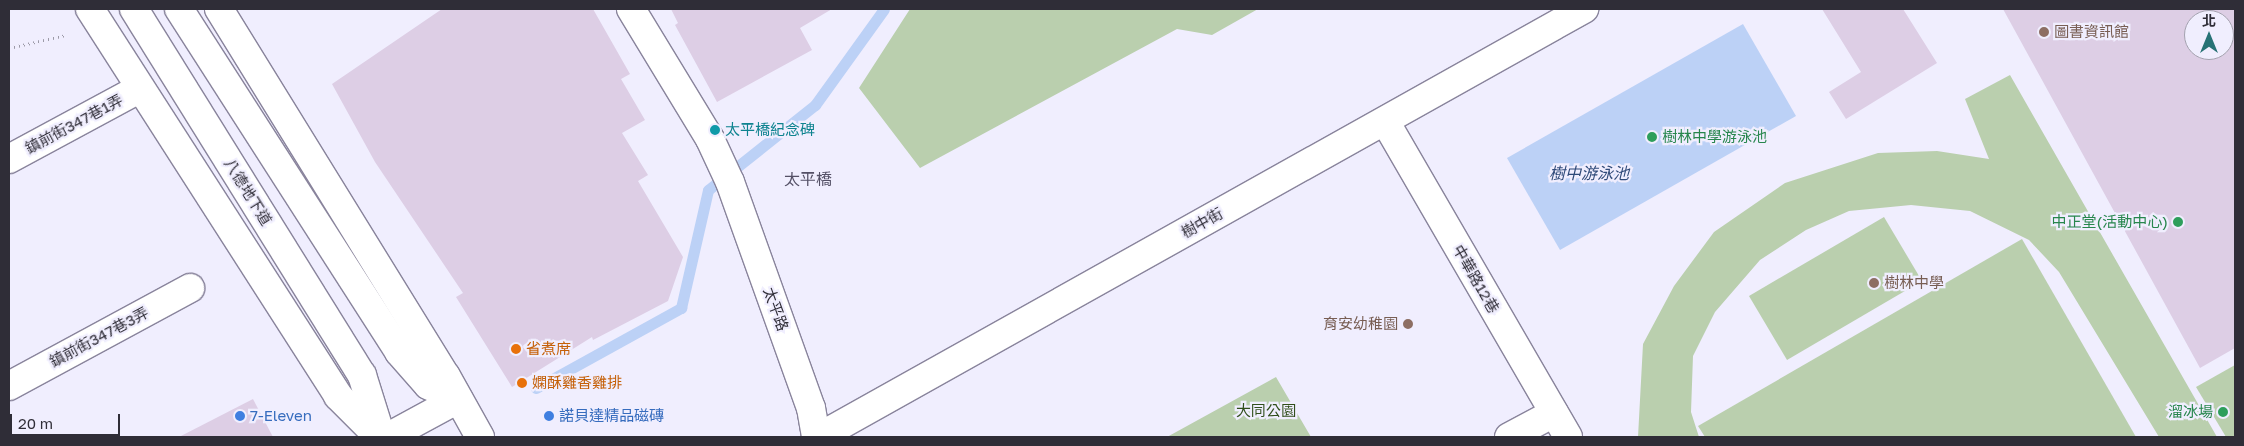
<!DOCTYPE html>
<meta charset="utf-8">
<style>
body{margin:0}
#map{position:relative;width:2244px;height:446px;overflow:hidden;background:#f0eefe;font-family:"Golos Text","Noto Sans TC",sans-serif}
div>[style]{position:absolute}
.green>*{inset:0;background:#bacfae}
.water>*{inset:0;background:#bcd1f6}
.stream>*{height:11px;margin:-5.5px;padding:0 5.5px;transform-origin:5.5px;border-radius:5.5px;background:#bcd1f6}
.building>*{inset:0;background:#ddcee5}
.path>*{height:3px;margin-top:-1.5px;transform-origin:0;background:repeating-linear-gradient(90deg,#9c9aa7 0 1px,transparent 0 5px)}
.roads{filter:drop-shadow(1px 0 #89849c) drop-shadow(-1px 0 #89849c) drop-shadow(0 1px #89849c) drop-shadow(0 -1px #89849c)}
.minor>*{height:28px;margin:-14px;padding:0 14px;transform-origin:14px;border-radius:14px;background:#fff}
.dots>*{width:14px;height:14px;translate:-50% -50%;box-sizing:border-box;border:2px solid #f0eefe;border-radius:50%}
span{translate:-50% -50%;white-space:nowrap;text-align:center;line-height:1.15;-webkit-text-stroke:4.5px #f0eefe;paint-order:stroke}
.education-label{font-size:15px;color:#785e54}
.left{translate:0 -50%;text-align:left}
.right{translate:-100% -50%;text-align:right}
.street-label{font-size:15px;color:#2f2d37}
.culture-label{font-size:15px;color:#0d838f}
.leisure-label{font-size:15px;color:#27864d}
.food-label{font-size:15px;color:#c56008}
.park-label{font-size:15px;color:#314f1c}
.shop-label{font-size:15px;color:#366cbe}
.water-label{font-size:16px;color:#2f4a79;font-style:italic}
.neighbourhood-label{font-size:16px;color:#545066}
.frame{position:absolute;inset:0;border:10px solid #2f2d37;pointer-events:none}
.north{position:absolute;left:2184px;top:10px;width:50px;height:50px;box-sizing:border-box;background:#f0eefe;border:1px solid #a3a1ae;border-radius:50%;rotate:0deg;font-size:14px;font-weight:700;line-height:20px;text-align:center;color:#2f2d37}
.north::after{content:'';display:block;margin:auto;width:18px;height:22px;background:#277275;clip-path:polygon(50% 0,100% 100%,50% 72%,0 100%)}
.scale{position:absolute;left:10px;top:414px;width:110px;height:22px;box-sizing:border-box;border:2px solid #2f2d37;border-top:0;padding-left:6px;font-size:15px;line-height:18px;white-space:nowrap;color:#2f2d37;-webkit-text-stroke:4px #f0eefe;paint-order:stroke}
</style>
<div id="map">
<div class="green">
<i style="clip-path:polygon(910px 9px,1258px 9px,1212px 35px,1177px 29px,920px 168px,859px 88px)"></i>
<i style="clip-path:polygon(2010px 75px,2217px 437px,2159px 437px,2059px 272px,2029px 240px,1970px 211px,1911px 205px,1849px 211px,1806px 230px,1760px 260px,1715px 312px,1693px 356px,1691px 412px,1699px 437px,1638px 437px,1643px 344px,1674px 286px,1714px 232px,1785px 183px,1878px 153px,1937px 151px,1989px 159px,1965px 99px)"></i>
<i style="clip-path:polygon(1884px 217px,1922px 281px,1787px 360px,1749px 296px)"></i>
<i style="clip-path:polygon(2022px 239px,2136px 437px,1705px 437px,1698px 426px)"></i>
<i style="clip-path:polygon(2235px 365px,2235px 437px,2226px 437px,2196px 387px)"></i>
<i style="clip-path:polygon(1276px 377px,1311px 437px,1166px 437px,1167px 437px)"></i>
</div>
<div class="water">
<i style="clip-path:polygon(1743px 24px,1796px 116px,1560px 250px,1507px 158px)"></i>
</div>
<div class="stream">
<i style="left:536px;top:388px;width:166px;rotate:-28.9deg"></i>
<i style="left:681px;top:308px;width:121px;rotate:-77.1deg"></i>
<i style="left:708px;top:190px;width:137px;rotate:-38.5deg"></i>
<i style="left:815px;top:105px;width:118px;rotate:-54.3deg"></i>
</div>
<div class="building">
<i style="clip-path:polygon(442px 9px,593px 9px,630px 74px,621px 79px,645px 120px,622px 133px,648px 175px,638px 181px,683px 257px,668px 301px,593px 340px,592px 337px,512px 387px,456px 297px,463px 293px,375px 162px,332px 84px)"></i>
<i style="clip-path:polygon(671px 9px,832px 9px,800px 28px,812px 50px,717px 102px,675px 25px,678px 23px)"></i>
<i style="clip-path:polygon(1822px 9px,1903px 9px,1937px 63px,1846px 119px,1829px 92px,1861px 72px)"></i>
<i style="clip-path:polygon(evenodd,2003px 9px,2235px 9px,2235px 348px,2200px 368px,2003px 9px,2194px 20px,2224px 20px,2224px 50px,2194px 50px,2194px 20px)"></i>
<i style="clip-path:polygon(253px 399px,273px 437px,179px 437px)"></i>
</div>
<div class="path">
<i style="left:9px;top:48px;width:58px;rotate:-12.8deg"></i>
</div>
<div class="roads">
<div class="minor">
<i style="left:90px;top:9px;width:460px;rotate:57.3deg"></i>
<i style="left:338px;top:396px;width:58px;rotate:45deg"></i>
<i style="left:134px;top:9px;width:431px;rotate:58.1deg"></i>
<i style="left:362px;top:375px;width:64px;rotate:72.7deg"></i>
<i style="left:179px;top:9px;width:407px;rotate:57.3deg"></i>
<i style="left:399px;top:352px;width:44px;rotate:48.7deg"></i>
<i style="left:428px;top:385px;width:33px;rotate:25deg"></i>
<i style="left:219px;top:9px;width:432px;rotate:58.3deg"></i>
<i style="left:446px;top:376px;width:70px;rotate:60.9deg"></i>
<i style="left:631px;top:9px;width:152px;rotate:58.7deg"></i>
<i style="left:710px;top:139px;width:47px;rotate:65.1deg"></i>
<i style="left:730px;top:182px;width:240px;rotate:70.3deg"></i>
<i style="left:811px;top:408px;width:29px;rotate:80deg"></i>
<i style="left:1385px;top:121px;width:365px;rotate:59.9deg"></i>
<i style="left:9px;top:159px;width:148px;rotate:-28.3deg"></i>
<i style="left:9px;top:386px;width:206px;rotate:-28.4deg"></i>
<i style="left:388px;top:437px;width:80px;rotate:-28.5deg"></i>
<i style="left:819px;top:437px;width:877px;rotate:-29.23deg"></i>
<i style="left:1509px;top:437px;width:51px;rotate:-28.1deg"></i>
</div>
</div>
<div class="dots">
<i style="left:2044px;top:32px;background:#8d6e63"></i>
<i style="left:715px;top:130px;background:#0f9aa8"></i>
<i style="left:1652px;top:137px;background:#2e9e5b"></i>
<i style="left:2178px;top:222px;background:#2e9e5b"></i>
<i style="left:1874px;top:283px;background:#8d6e63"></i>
<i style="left:1408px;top:324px;background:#8d6e63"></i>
<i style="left:516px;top:349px;background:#e8710a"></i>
<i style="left:522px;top:383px;background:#e8710a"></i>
<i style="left:2223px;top:412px;background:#2e9e5b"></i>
<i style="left:240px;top:416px;background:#3f7fe0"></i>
<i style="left:549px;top:416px;background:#3f7fe0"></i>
</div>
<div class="education-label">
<span class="left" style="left:2054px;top:32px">圖書資訊館</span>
<span class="left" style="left:1884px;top:283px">樹林中學</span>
<span class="right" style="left:1398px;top:324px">育安幼稚園</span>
</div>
<div class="street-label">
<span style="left:74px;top:124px;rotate:-28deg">鎮前街347巷1弄</span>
<span style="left:248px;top:192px;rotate:58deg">八德地下道</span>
<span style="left:1202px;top:223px;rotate:-29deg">樹中街</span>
<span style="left:1476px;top:279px;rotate:60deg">中華路12巷</span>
<span style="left:776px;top:309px;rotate:70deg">太平路</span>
<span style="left:99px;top:337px;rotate:-28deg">鎮前街347巷3弄</span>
</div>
<div class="culture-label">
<span class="left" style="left:725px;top:130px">太平橋紀念碑</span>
</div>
<div class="leisure-label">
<span class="left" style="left:1662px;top:137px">樹林中學游泳池</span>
<span class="right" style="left:2168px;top:222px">中正堂(活動中心)</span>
<span class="right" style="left:2213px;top:412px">溜冰場</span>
</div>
<div class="food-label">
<span class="left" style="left:526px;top:349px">省煮席</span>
<span class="left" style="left:532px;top:383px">嫻酥雞香雞排</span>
</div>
<div class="park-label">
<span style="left:1266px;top:411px">大同公園</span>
</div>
<div class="shop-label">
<span class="left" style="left:250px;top:416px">7-Eleven</span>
<span class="left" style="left:559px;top:416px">諾貝達精品磁磚</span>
</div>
<div class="water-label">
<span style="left:1589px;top:173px">樹中游泳池</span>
</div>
<div class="neighbourhood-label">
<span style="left:808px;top:179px">太平橋</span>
</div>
<div class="frame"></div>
<div class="north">北</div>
<div class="scale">20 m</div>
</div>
